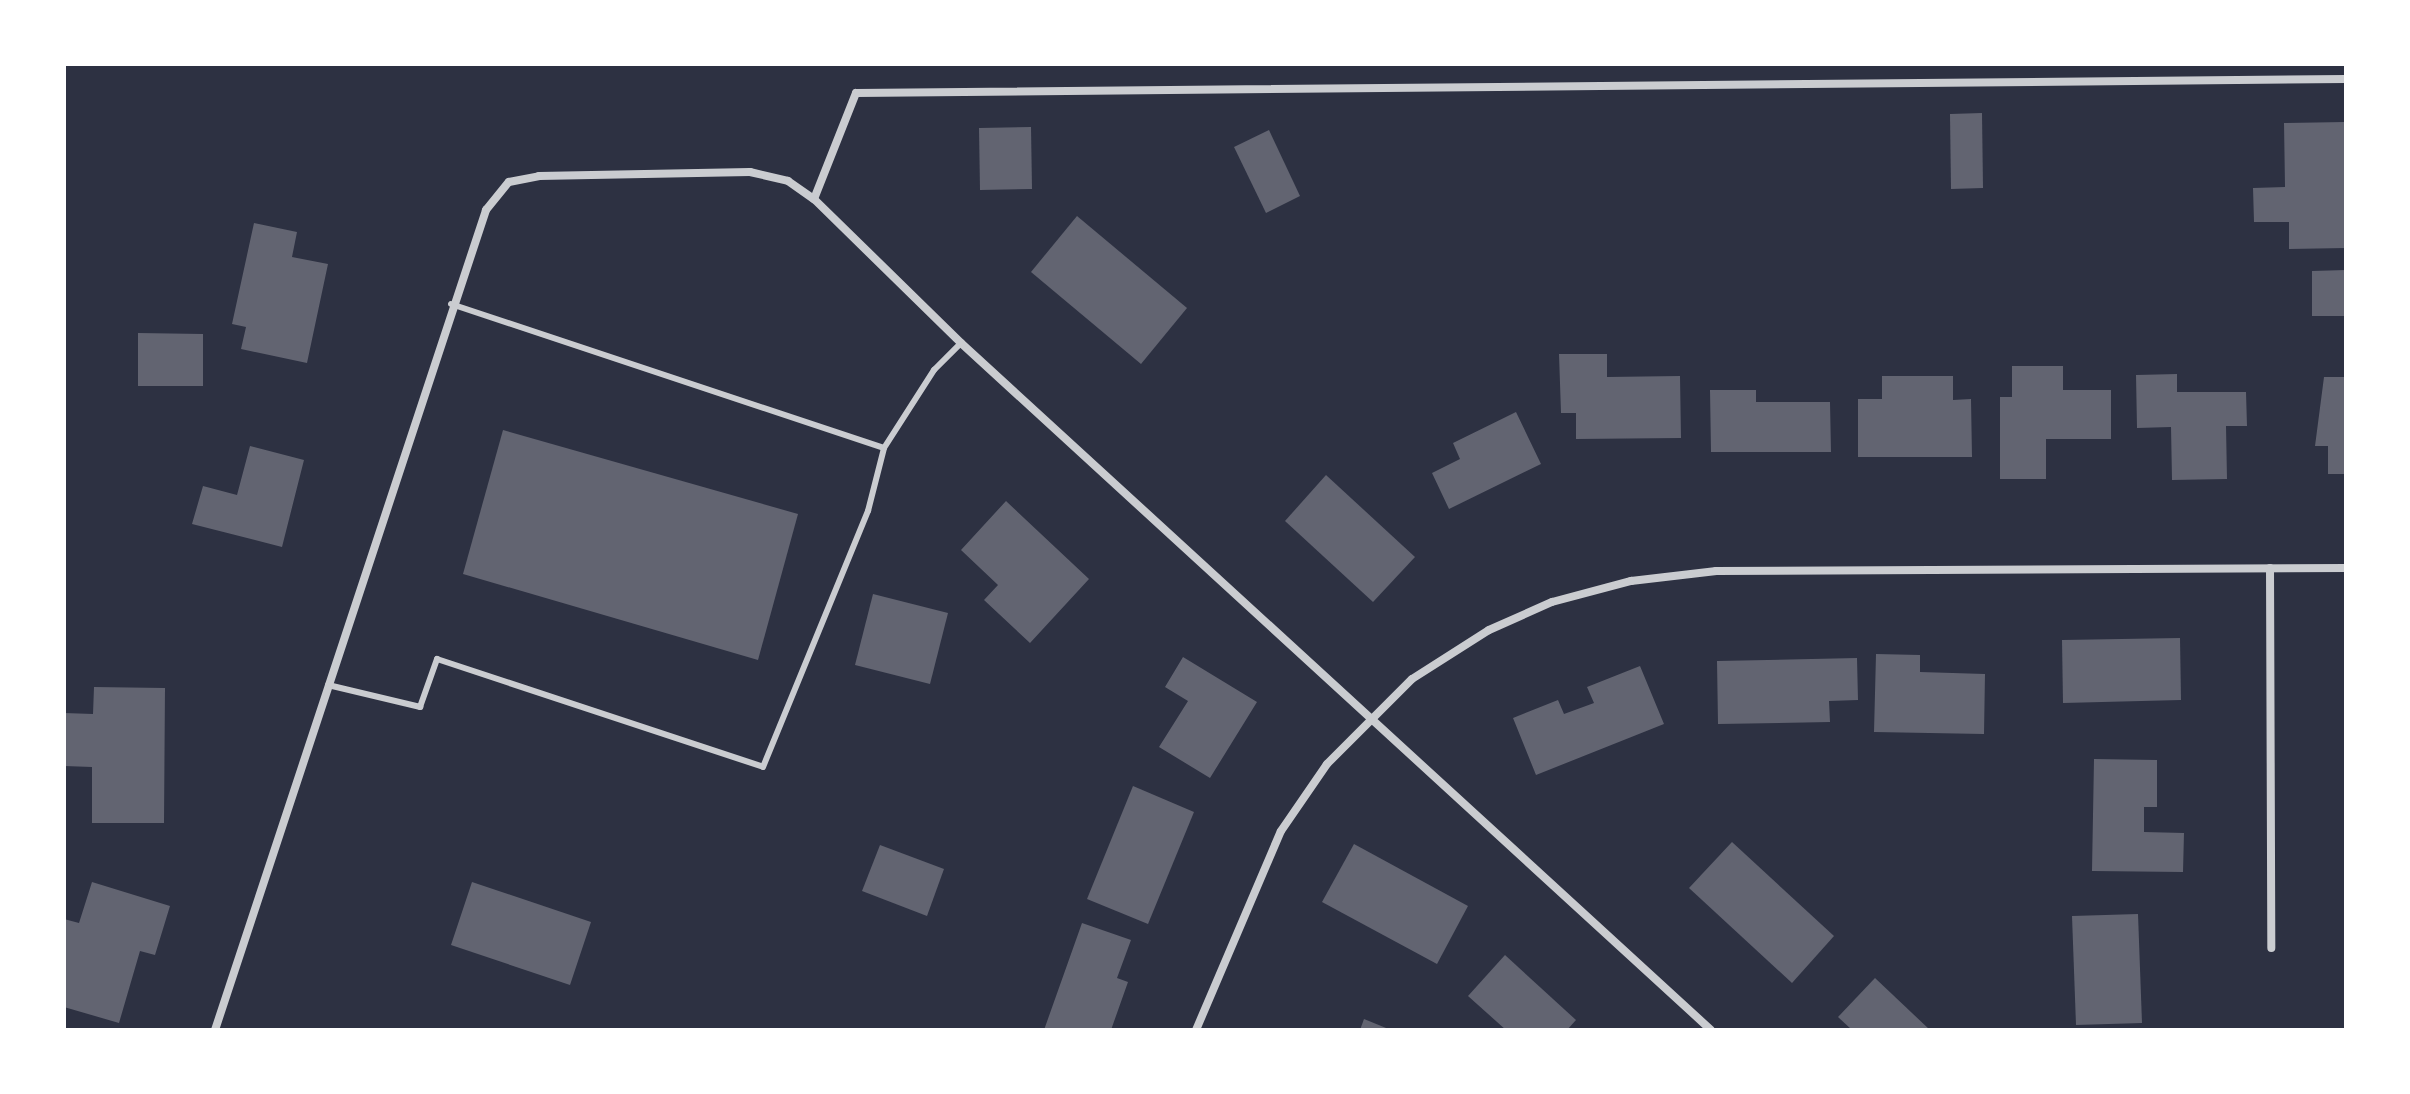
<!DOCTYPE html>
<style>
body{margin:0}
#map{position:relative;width:2410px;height:1094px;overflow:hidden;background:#2d3142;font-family:Arial,sans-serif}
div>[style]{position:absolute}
.building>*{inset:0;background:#626471}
.service>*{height:6px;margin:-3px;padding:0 3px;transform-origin:3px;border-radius:3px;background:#caccd0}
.minor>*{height:8px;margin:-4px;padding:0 4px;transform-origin:4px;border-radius:4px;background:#caccd0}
span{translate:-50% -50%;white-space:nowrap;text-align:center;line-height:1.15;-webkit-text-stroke:8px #fff;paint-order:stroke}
.frame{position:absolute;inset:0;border:66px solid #fff;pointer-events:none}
</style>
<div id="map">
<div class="building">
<i style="clip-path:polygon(1982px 113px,1983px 188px,1951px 189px,1950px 114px)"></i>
<i style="clip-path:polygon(2345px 122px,2346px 248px,2289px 249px,2289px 222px,2254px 222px,2253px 188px,2285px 187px,2284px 123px)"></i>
<i style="clip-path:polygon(1031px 127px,1032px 189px,980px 190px,979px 128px)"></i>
<i style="clip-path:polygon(1269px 130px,1300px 196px,1266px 213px,1234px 147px)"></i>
<i style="clip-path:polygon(1077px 216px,1187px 308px,1141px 364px,1031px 272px)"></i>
<i style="clip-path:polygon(254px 223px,297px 232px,292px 257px,328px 264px,307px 363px,241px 349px,246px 327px,232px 324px)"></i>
<i style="clip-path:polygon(2346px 270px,2346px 316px,2312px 316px,2312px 271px)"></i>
<i style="clip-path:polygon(138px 333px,203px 334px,203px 386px,138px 386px)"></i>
<i style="clip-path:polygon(1559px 354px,1607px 354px,1607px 377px,1680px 376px,1681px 438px,1576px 439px,1576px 413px,1561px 413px)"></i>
<i style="clip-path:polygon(2012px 366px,2063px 366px,2063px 390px,2111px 390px,2111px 439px,2046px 439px,2046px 479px,2000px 479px,2000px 397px,2012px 397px)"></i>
<i style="clip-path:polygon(2177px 374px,2177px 392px,2246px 392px,2247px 426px,2226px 426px,2227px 479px,2172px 480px,2171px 427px,2137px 428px,2136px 375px)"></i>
<i style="clip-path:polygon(1882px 376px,1953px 376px,1953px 400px,1971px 399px,1972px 457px,1858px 457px,1858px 399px,1882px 399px)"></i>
<i style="clip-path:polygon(2324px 377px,2346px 377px,2346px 474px,2328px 474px,2328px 446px,2315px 446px)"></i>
<i style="clip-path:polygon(1710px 390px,1756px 390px,1756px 402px,1830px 402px,1831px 452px,1711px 452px)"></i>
<i style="clip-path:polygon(1516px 412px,1541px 464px,1449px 509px,1432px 473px,1460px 459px,1453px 443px)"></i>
<i style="clip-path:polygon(503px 430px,798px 514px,758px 660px,463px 574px)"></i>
<i style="clip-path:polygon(250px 446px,304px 460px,282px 547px,192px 524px,203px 486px,237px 495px)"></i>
<i style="clip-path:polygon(1326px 475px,1415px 557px,1373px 602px,1285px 521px)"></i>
<i style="clip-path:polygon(1006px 501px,1089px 579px,1030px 643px,984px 600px,998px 585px,961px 550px)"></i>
<i style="clip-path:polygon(873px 594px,948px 613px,930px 684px,855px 665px)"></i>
<i style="clip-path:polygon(2180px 638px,2181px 700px,2063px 703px,2062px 640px)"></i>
<i style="clip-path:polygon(1876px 654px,1920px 655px,1920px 672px,1985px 674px,1984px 734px,1874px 732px)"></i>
<i style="clip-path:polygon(1183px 657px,1257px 702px,1210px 778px,1159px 747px,1188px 701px,1165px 687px)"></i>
<i style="clip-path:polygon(1857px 658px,1858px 700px,1829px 701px,1830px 722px,1718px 724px,1717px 661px)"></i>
<i style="clip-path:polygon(1640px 666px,1664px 724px,1536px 775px,1513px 718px,1558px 700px,1564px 714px,1594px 703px,1587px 687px)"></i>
<i style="clip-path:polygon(94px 687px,165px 688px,164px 823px,92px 823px,92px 767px,64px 766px,64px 713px,93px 714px)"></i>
<i style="clip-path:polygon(2094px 759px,2157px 760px,2157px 807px,2144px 807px,2144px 832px,2184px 833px,2183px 872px,2092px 871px)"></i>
<i style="clip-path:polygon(1133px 786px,1194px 812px,1148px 924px,1087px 899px)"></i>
<i style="clip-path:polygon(1732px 842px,1834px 936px,1792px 983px,1689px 888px)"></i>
<i style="clip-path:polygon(1354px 844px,1468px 906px,1437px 964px,1322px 902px)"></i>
<i style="clip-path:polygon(880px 845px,944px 869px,927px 916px,862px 891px)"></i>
<i style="clip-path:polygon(92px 882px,170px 906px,155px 955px,140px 951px,119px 1023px,64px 1007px,64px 919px,79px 923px)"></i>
<i style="clip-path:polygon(472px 882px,591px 922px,570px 985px,451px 945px)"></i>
<i style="clip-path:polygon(2138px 914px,2142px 1023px,2076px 1025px,2072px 916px)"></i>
<i style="clip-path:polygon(1082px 923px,1131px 940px,1117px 978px,1128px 982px,1111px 1030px,1044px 1030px)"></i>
<i style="clip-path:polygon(1505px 955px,1576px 1020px,1567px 1030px,1506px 1030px,1468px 996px)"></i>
<i style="clip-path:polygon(1875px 978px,1930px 1030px,1852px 1030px,1838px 1017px)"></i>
<i style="clip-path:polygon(1364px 1019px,1391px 1030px,1360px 1030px)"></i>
</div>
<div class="service">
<i style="left:451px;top:304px;width:456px;rotate:18.4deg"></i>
<i style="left:328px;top:685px;width:95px;rotate:13.4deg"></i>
<i style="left:420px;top:707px;width:51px;rotate:-70.5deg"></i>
<i style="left:437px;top:659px;width:343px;rotate:18.3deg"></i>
<i style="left:763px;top:767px;width:277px;rotate:-67.7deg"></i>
<i style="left:868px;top:511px;width:65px;rotate:-75.7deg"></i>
<i style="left:884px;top:448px;width:93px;rotate:-57.3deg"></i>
<i style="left:934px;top:370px;width:38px;rotate:-45deg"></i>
</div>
<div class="minor">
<i style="left:814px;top:199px;width:114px;rotate:-68.4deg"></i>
<i style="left:856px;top:93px;width:1490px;rotate:-0.54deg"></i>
<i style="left:2270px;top:568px;width:380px;rotate:89.8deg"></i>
<i style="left:215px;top:1030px;width:864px;rotate:-71.71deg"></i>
<i style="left:486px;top:210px;width:36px;rotate:-51deg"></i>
<i style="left:509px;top:182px;width:31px;rotate:-11deg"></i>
<i style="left:539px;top:176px;width:211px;rotate:-1.1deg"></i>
<i style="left:750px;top:172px;width:39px;rotate:13deg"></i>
<i style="left:788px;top:181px;width:32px;rotate:35deg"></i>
<i style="left:814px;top:199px;width:206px;rotate:44.4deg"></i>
<i style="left:961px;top:343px;width:1017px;rotate:42.49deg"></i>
<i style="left:1196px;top:1030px;width:216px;rotate:-66.9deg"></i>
<i style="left:1281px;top:831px;width:81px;rotate:-55.5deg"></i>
<i style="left:1327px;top:764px;width:120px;rotate:-45deg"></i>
<i style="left:1412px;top:679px;width:91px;rotate:-32.5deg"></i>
<i style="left:1489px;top:630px;width:69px;rotate:-24deg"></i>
<i style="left:1552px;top:602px;width:82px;rotate:-14.9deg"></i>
<i style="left:1631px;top:581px;width:86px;rotate:-6.7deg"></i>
<i style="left:1716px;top:571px;width:630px;rotate:-0.27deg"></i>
</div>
<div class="frame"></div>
</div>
